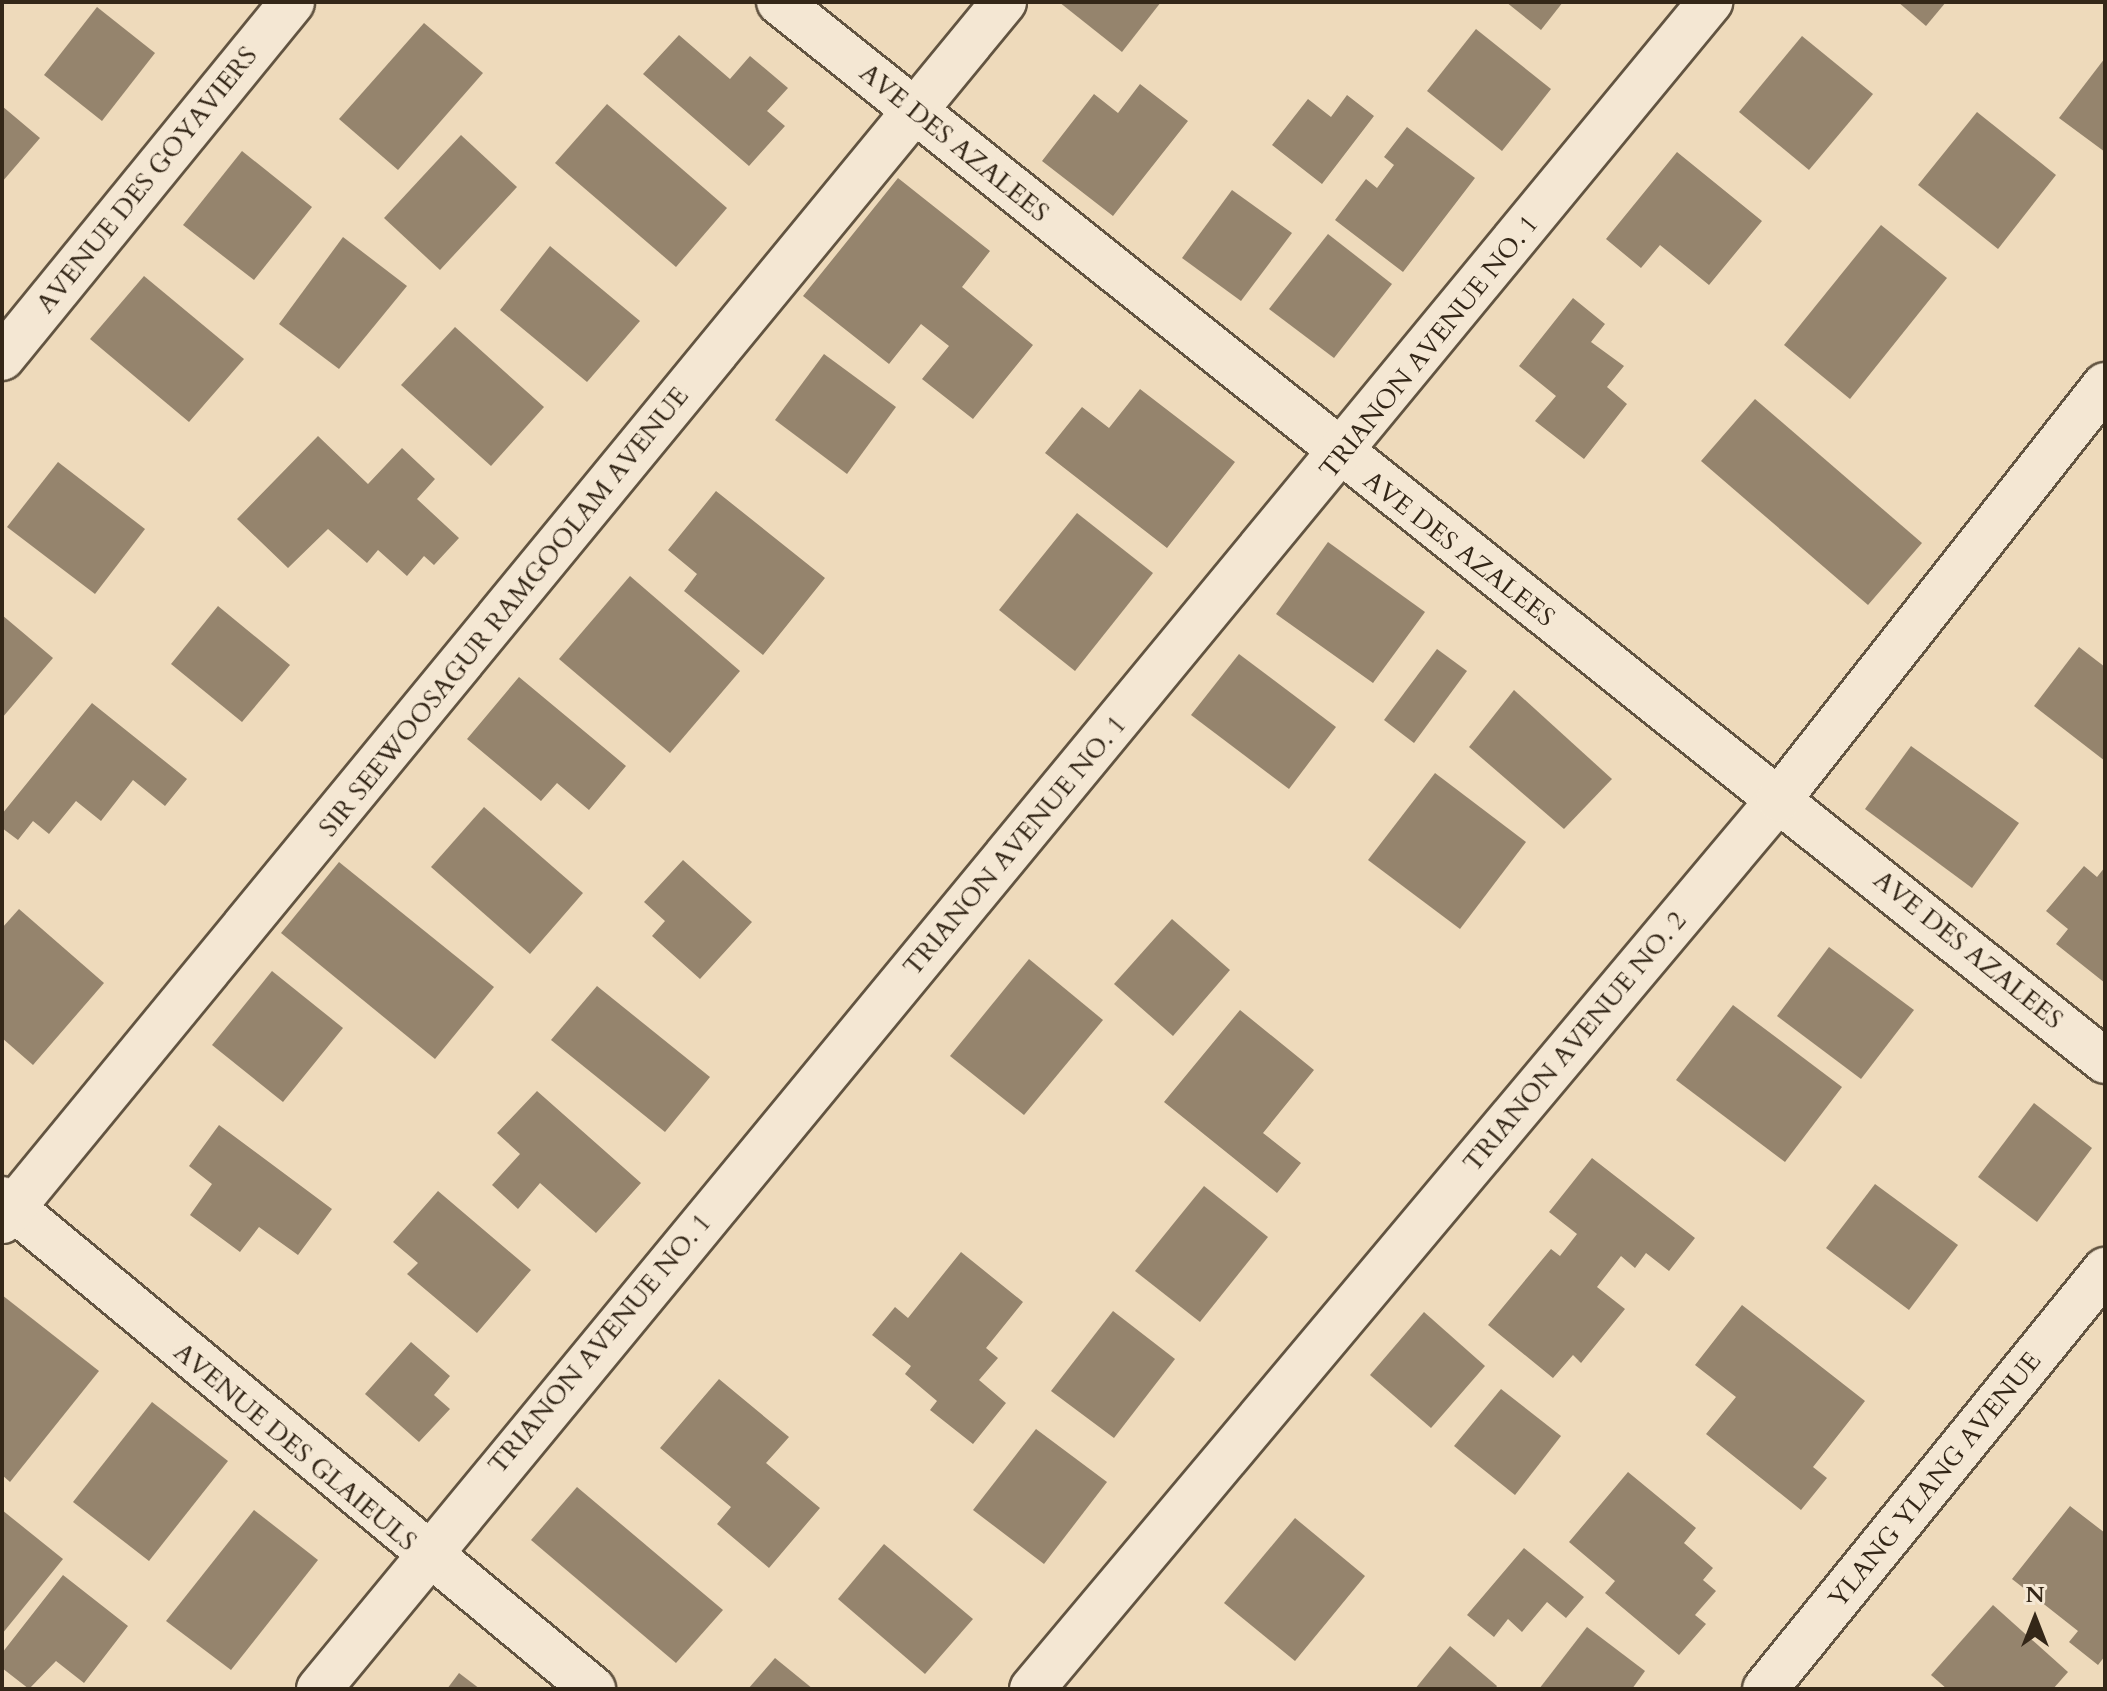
<!DOCTYPE html>
<style>
body{margin:0}
#map{position:relative;width:2107px;height:1691px;overflow:hidden;background:#eedabb;font-family:Cardo,serif}
div>[style]{position:absolute}
.building>*{inset:0;background:#95846d}
.roads{filter:drop-shadow(2px 0 #625441) drop-shadow(-2px 0 #625441) drop-shadow(0 2px #625441) drop-shadow(0 -2px #625441)}
.minor>*{height:44px;margin:-22px;padding:0 22px;transform-origin:22px;border-radius:22px;background:#f4e7d3}
span{translate:-50% -50%;white-space:nowrap;text-align:center;line-height:1.15;-webkit-text-stroke:7px #f4e7d3;paint-order:stroke}
.street-label{font-size:26px;color:#342718}
.frame{position:absolute;inset:0;border:4px solid #342718;pointer-events:none}
.north{position:absolute;left:1995px;top:1579px;width:80px;height:80px;-webkit-text-stroke:6px #f4e7d3;paint-order:stroke;rotate:0deg;font-size:22px;font-weight:700;line-height:32px;text-align:center;color:#342718}
.north::after{content:'';display:block;margin:auto;width:28px;height:36px;background:#342718;clip-path:polygon(50% 0,100% 100%,50% 72%,0 100%)}
</style>
<div id="map">
<div class="building">
<i style="clip-path:polygon(1059px 2px,1161px 2px,1122px 52px)"></i>
<i style="clip-path:polygon(1506px 2px,1563px 2px,1541px 30px)"></i>
<i style="clip-path:polygon(1898px 2px,1946px 2px,1926px 26px)"></i>
<i style="clip-path:polygon(97px 7px,155px 53px,102px 121px,44px 75px)"></i>
<i style="clip-path:polygon(424px 23px,483px 73px,398px 170px,339px 119px)"></i>
<i style="clip-path:polygon(1476px 29px,1551px 89px,1502px 151px,1427px 91px)"></i>
<i style="clip-path:polygon(679px 35px,730px 79px,750px 56px,788px 88px,767px 111px,785px 126px,749px 166px,643px 74px)"></i>
<i style="clip-path:polygon(1802px 36px,1873px 94px,1809px 170px,1739px 112px)"></i>
<i style="clip-path:polygon(2105px 58px,2105px 152px,2059px 118px)"></i>
<i style="clip-path:polygon(1140px 84px,1188px 121px,1113px 216px,1042px 161px,1094px 94px,1118px 113px)"></i>
<i style="clip-path:polygon(1347px 95px,1374px 116px,1322px 184px,1272px 145px,1308px 99px,1331px 117px)"></i>
<i style="clip-path:polygon(607px 104px,727px 208px,676px 267px,555px 163px)"></i>
<i style="clip-path:polygon(2px 106px,40px 138px,2px 182px)"></i>
<i style="clip-path:polygon(1977px 112px,2056px 175px,1998px 249px,1918px 185px)"></i>
<i style="clip-path:polygon(1407px 127px,1475px 178px,1403px 272px,1335px 220px,1366px 179px,1377px 188px,1394px 165px,1384px 157px)"></i>
<i style="clip-path:polygon(461px 135px,517px 187px,440px 270px,384px 218px)"></i>
<i style="clip-path:polygon(242px 151px,312px 207px,254px 280px,183px 225px)"></i>
<i style="clip-path:polygon(1677px 152px,1762px 221px,1709px 285px,1660px 245px,1641px 268px,1606px 239px)"></i>
<i style="clip-path:polygon(898px 178px,990px 251px,962px 287px,1033px 345px,973px 419px,922px 379px,949px 346px,921px 324px,889px 364px,803px 296px)"></i>
<i style="clip-path:polygon(1232px 190px,1292px 233px,1241px 301px,1182px 258px)"></i>
<i style="clip-path:polygon(1881px 225px,1947px 278px,1850px 399px,1784px 345px)"></i>
<i style="clip-path:polygon(1328px 234px,1392px 284px,1334px 358px,1269px 309px)"></i>
<i style="clip-path:polygon(343px 237px,407px 286px,339px 369px,279px 324px)"></i>
<i style="clip-path:polygon(550px 246px,640px 321px,587px 382px,500px 310px)"></i>
<i style="clip-path:polygon(144px 276px,244px 359px,189px 422px,90px 339px)"></i>
<i style="clip-path:polygon(1573px 298px,1605px 324px,1591px 342px,1624px 366px,1607px 387px,1627px 404px,1584px 459px,1535px 421px,1556px 396px,1519px 366px)"></i>
<i style="clip-path:polygon(455px 327px,544px 407px,491px 466px,401px 385px)"></i>
<i style="clip-path:polygon(824px 354px,896px 407px,847px 474px,775px 420px)"></i>
<i style="clip-path:polygon(1140px 389px,1235px 462px,1167px 548px,1045px 453px,1082px 407px,1109px 428px)"></i>
<i style="clip-path:polygon(1755px 399px,1922px 543px,1868px 605px,1701px 461px)"></i>
<i style="clip-path:polygon(318px 436px,368px 484px,402px 448px,435px 479px,417px 499px,459px 538px,434px 565px,424px 556px,407px 576px,378px 550px,367px 563px,328px 529px,288px 568px,237px 519px)"></i>
<i style="clip-path:polygon(58px 462px,145px 529px,95px 594px,7px 527px)"></i>
<i style="clip-path:polygon(716px 491px,825px 578px,763px 655px,684px 591px,697px 574px,668px 550px)"></i>
<i style="clip-path:polygon(1077px 513px,1153px 573px,1075px 671px,999px 610px)"></i>
<i style="clip-path:polygon(1328px 542px,1425px 612px,1373px 683px,1276px 614px)"></i>
<i style="clip-path:polygon(630px 576px,740px 671px,670px 753px,559px 659px)"></i>
<i style="clip-path:polygon(218px 606px,290px 665px,242px 722px,171px 664px)"></i>
<i style="clip-path:polygon(2px 615px,53px 658px,2px 718px)"></i>
<i style="clip-path:polygon(2079px 647px,2105px 667px,2105px 761px,2034px 706px)"></i>
<i style="clip-path:polygon(1437px 649px,1467px 671px,1414px 743px,1384px 720px)"></i>
<i style="clip-path:polygon(1239px 654px,1336px 727px,1289px 789px,1191px 715px)"></i>
<i style="clip-path:polygon(519px 677px,626px 766px,589px 810px,557px 783px,541px 801px,467px 739px)"></i>
<i style="clip-path:polygon(1514px 690px,1612px 779px,1564px 829px,1469px 747px)"></i>
<i style="clip-path:polygon(92px 703px,187px 779px,165px 806px,133px 780px,101px 821px,76px 801px,49px 834px,33px 821px,18px 840px,2px 828px,2px 814px)"></i>
<i style="clip-path:polygon(1911px 746px,2019px 823px,1972px 888px,1865px 809px)"></i>
<i style="clip-path:polygon(1435px 773px,1526px 842px,1460px 929px,1368px 860px)"></i>
<i style="clip-path:polygon(484px 807px,583px 893px,530px 954px,431px 867px)"></i>
<i style="clip-path:polygon(683px 860px,752px 922px,700px 979px,652px 936px,665px 921px,644px 902px)"></i>
<i style="clip-path:polygon(339px 862px,494px 987px,435px 1059px,281px 933px)"></i>
<i style="clip-path:polygon(2084px 866px,2097px 877px,2105px 867px,2105px 983px,2056px 944px,2068px 929px,2046px 911px)"></i>
<i style="clip-path:polygon(19px 909px,104px 983px,33px 1065px,2px 1038px,2px 928px)"></i>
<i style="clip-path:polygon(1172px 919px,1230px 970px,1173px 1036px,1114px 984px)"></i>
<i style="clip-path:polygon(1829px 947px,1914px 1010px,1861px 1079px,1777px 1016px)"></i>
<i style="clip-path:polygon(1029px 959px,1103px 1020px,1024px 1115px,950px 1056px)"></i>
<i style="clip-path:polygon(272px 971px,343px 1028px,283px 1102px,212px 1045px)"></i>
<i style="clip-path:polygon(597px 986px,710px 1077px,665px 1132px,551px 1040px)"></i>
<i style="clip-path:polygon(1733px 1005px,1842px 1087px,1785px 1162px,1676px 1080px)"></i>
<i style="clip-path:polygon(1240px 1010px,1314px 1070px,1263px 1133px,1301px 1163px,1277px 1193px,1164px 1102px)"></i>
<i style="clip-path:polygon(537px 1091px,641px 1183px,596px 1233px,540px 1183px,518px 1209px,492px 1185px,520px 1154px,497px 1133px)"></i>
<i style="clip-path:polygon(2034px 1103px,2092px 1148px,2037px 1222px,1978px 1177px)"></i>
<i style="clip-path:polygon(219px 1125px,332px 1209px,298px 1255px,259px 1227px,240px 1252px,190px 1215px,212px 1184px,189px 1166px)"></i>
<i style="clip-path:polygon(1592px 1158px,1695px 1238px,1669px 1271px,1646px 1253px,1635px 1268px,1621px 1256px,1597px 1287px,1625px 1309px,1581px 1363px,1573px 1355px,1553px 1378px,1488px 1325px,1551px 1249px,1560px 1256px,1577px 1234px,1549px 1212px)"></i>
<i style="clip-path:polygon(1875px 1184px,1958px 1245px,1909px 1310px,1826px 1248px)"></i>
<i style="clip-path:polygon(1204px 1186px,1268px 1237px,1200px 1322px,1135px 1271px)"></i>
<i style="clip-path:polygon(438px 1191px,531px 1270px,477px 1333px,407px 1274px,418px 1263px,393px 1242px)"></i>
<i style="clip-path:polygon(961px 1252px,1023px 1302px,986px 1348px,998px 1358px,979px 1380px,1006px 1403px,973px 1444px,930px 1410px,937px 1401px,905px 1374px,911px 1366px,872px 1335px,895px 1307px,908px 1318px)"></i>
<i style="clip-path:polygon(2px 1295px,99px 1371px,10px 1482px,2px 1475px)"></i>
<i style="clip-path:polygon(1742px 1305px,1865px 1401px,1813px 1467px,1827px 1478px,1801px 1510px,1706px 1434px,1736px 1397px,1695px 1365px)"></i>
<i style="clip-path:polygon(1113px 1311px,1175px 1359px,1114px 1438px,1051px 1391px)"></i>
<i style="clip-path:polygon(1424px 1312px,1485px 1366px,1431px 1428px,1370px 1375px)"></i>
<i style="clip-path:polygon(411px 1342px,450px 1376px,434px 1395px,450px 1409px,419px 1442px,365px 1394px)"></i>
<i style="clip-path:polygon(719px 1379px,789px 1437px,766px 1463px,820px 1508px,769px 1568px,717px 1524px,731px 1507px,660px 1448px)"></i>
<i style="clip-path:polygon(1501px 1389px,1561px 1436px,1515px 1495px,1454px 1446px)"></i>
<i style="clip-path:polygon(152px 1402px,228px 1461px,149px 1561px,73px 1502px)"></i>
<i style="clip-path:polygon(1036px 1429px,1107px 1482px,1044px 1564px,973px 1510px)"></i>
<i style="clip-path:polygon(1628px 1472px,1696px 1528px,1684px 1543px,1713px 1568px,1703px 1580px,1716px 1591px,1695px 1615px,1706px 1624px,1679px 1655px,1605px 1593px,1615px 1581px,1569px 1542px)"></i>
<i style="clip-path:polygon(577px 1487px,723px 1610px,676px 1663px,531px 1540px)"></i>
<i style="clip-path:polygon(2070px 1506px,2105px 1533px,2105px 1656px,2098px 1665px,2069px 1642px,2078px 1631px,2012px 1579px)"></i>
<i style="clip-path:polygon(2px 1510px,63px 1559px,2px 1634px)"></i>
<i style="clip-path:polygon(254px 1510px,318px 1560px,231px 1670px,166px 1621px)"></i>
<i style="clip-path:polygon(1295px 1518px,1365px 1576px,1295px 1661px,1224px 1603px)"></i>
<i style="clip-path:polygon(884px 1544px,973px 1619px,925px 1674px,838px 1599px)"></i>
<i style="clip-path:polygon(1524px 1548px,1584px 1597px,1566px 1618px,1547px 1602px,1522px 1632px,1508px 1619px,1494px 1637px,1467px 1615px)"></i>
<i style="clip-path:polygon(63px 1575px,128px 1626px,84px 1683px,56px 1661px,29px 1689px,2px 1668px,2px 1653px)"></i>
<i style="clip-path:polygon(1993px 1605px,2068px 1672px,2053px 1689px,1947px 1689px,1931px 1675px)"></i>
<i style="clip-path:polygon(1587px 1627px,1645px 1671px,1632px 1689px,1539px 1689px)"></i>
<i style="clip-path:polygon(1450px 1646px,1497px 1686px,1495px 1689px,1415px 1689px)"></i>
<i style="clip-path:polygon(775px 1658px,813px 1689px,748px 1689px)"></i>
<i style="clip-path:polygon(459px 1673px,480px 1689px,447px 1689px)"></i>
</div>
<div class="roads">
<div class="minor">
<i style="left:779px;top:2px;width:1697px;rotate:38.61deg"></i>
<i style="left:2px;top:358px;width:459px;rotate:-50.8deg"></i>
<i style="left:2px;top:1199px;width:768px;rotate:39.66deg"></i>
<i style="left:2px;top:1221px;width:1578px;rotate:-50.58deg"></i>
<i style="left:319px;top:1689px;width:2187px;rotate:-50.49deg"></i>
<i style="left:1032px;top:1689px;width:1162px;rotate:-49.99deg"></i>
<i style="left:1779px;top:799px;width:527px;rotate:-51.78deg"></i>
<i style="left:1765px;top:1689px;width:540px;rotate:-50.94deg"></i>
</div>
</div>
<div class="street-label">
<span style="left:954px;top:143px;rotate:39deg">AVE DES AZALEES</span>
<span style="left:147px;top:180px;rotate:-51deg">AVENUE DES GOYAVIERS</span>
<span style="left:1429px;top:347px;rotate:-51deg">TRIANON AVENUE NO. 1</span>
<span style="left:1459px;top:549px;rotate:38deg">AVE DES AZALEES</span>
<span style="left:504px;top:612px;rotate:-51deg">SIR SEEWOOSAGUR RAMGOOLAM AVENUE</span>
<span style="left:1015px;top:846px;rotate:-50deg">TRIANON AVENUE NO. 1</span>
<span style="left:1968px;top:950px;rotate:39deg">AVE DES AZALEES</span>
<span style="left:1575px;top:1042px;rotate:-50deg">TRIANON AVENUE NO. 2</span>
<span style="left:600px;top:1344px;rotate:-50deg">TRIANON AVENUE NO. 1</span>
<span style="left:295px;top:1447px;rotate:40deg">AVENUE DES GLAIEULS</span>
<span style="left:1935px;top:1480px;rotate:-51deg">YLANG YLANG AVENUE</span>
</div>
<div class="frame"></div>
<div class="north">N</div>
</div>
